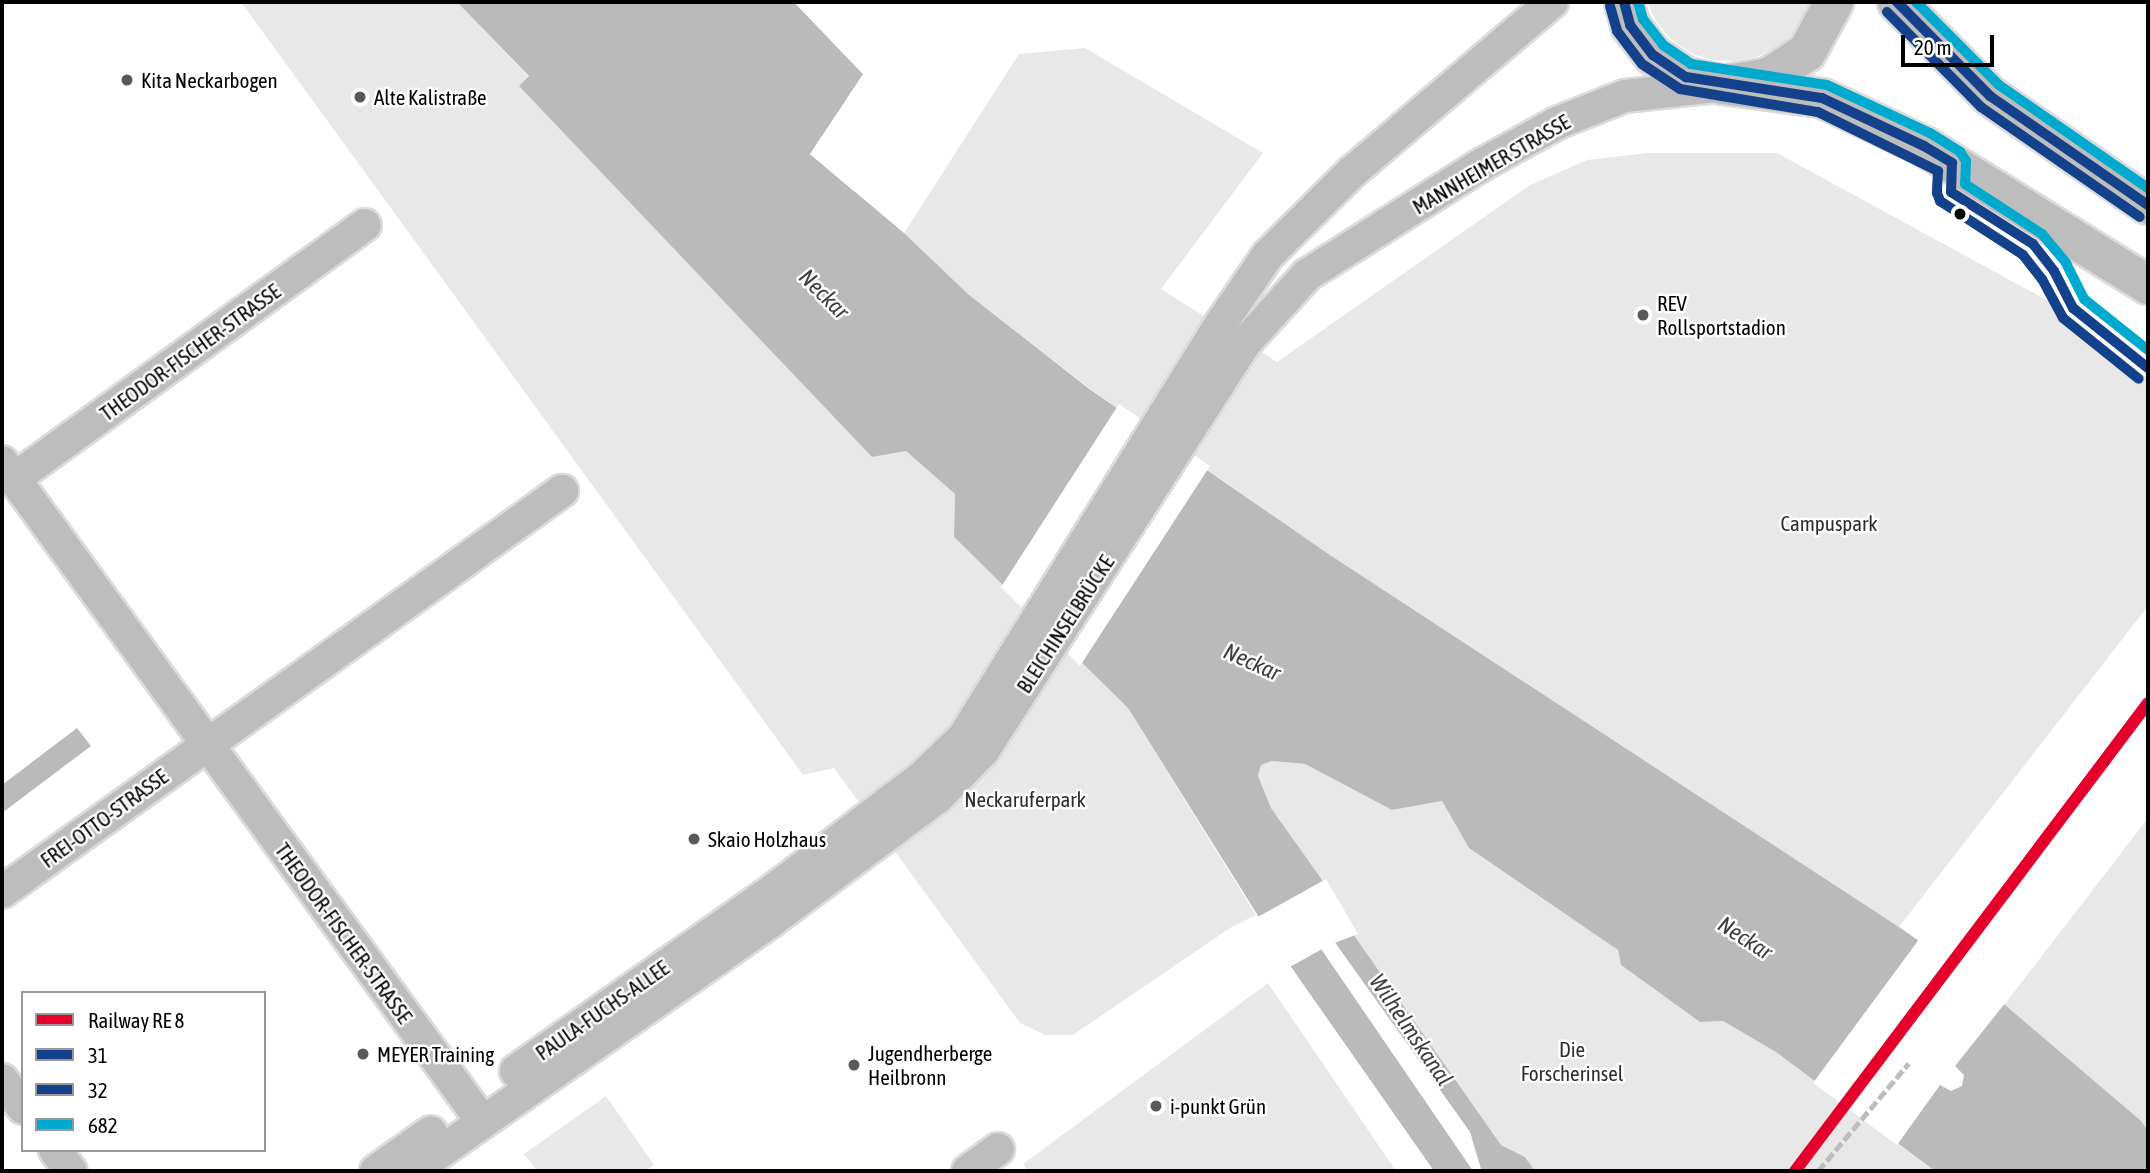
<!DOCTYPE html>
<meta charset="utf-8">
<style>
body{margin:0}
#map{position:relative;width:2150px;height:1173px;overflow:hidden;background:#fff;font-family:"Asap Condensed",sans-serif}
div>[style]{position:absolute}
.green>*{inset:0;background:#e8e8e8}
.water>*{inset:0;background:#bababa}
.pier>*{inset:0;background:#fff}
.roads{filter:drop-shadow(2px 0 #dbdbdb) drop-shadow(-2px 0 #dbdbdb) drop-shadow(0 2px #dbdbdb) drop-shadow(0 -2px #dbdbdb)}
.minor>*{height:32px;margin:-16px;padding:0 16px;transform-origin:16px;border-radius:16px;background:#bdbdbd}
.major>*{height:38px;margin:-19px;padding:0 19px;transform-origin:19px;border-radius:19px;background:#bdbdbd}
.rail>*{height:5px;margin-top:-2.5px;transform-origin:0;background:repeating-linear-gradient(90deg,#bdbdbd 0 10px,transparent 0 13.5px)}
.bus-1>*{height:10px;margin:-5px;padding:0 5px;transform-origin:5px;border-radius:5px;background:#14418b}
.bus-2>*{height:10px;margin:-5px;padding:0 5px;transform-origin:5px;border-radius:5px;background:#14418b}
.bus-3>*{height:10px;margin:-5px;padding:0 5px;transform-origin:5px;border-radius:5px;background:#00a9ce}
.rail-1>*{height:12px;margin:-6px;padding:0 6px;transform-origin:6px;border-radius:6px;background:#e4002b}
.dots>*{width:19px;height:19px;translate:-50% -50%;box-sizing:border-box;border:4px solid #fff;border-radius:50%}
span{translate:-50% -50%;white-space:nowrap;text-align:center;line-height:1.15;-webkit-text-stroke:5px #fff;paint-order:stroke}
.poi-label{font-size:21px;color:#000}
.left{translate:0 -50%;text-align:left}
.street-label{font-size:21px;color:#000}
.park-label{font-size:21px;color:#2d2d2d}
.water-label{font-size:23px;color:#3e3e3e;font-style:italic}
.frame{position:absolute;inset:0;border:4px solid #000;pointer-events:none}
.legend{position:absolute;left:21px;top:991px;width:245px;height:161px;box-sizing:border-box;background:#fff;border:2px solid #999;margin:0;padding:9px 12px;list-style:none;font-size:21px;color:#000}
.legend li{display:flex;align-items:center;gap:14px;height:35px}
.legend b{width:35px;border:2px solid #999}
.scale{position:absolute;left:1901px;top:35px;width:93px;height:32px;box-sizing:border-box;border:4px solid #000;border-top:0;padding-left:9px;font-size:21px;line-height:24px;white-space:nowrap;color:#000;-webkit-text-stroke:5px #fff;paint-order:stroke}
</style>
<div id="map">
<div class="green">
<i style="clip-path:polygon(241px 2px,457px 2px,529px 77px,520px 87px,872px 457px,906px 451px,955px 494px,954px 537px,1128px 708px,1256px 915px,1230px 928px,1073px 1035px,1045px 1035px,1020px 1023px,834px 768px,803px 775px)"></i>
<i style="clip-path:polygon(1647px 2px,1811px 2px,1794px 33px,1777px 47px,1757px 57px,1735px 61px,1712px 60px,1691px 53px,1672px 40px,1657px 23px)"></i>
<i style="clip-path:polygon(1085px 48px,1263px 153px,1161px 289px,1277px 362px,1530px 185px,1587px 160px,1648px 153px,1777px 153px,2052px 303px,2148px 379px,2148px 606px,1899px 927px,1330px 555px,1089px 388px,968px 294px,904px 233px,1019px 54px)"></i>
<i style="clip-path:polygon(1272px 761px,1305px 764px,1392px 810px,1442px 801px,1469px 848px,1618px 950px,1621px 965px,1700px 1022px,1723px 1021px,1776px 1052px,1935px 1171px,1535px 1171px,1525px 1157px,1501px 1145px,1344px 921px,1325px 884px,1271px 808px,1258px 776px,1261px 765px)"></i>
<i style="clip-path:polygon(2148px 818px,2148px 1130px,2140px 1120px,2004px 1005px)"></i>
<i style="clip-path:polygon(1268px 983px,1396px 1171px,1028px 1171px,1023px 1164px)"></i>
<i style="clip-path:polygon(606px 1096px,654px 1165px,645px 1171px,537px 1171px,524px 1154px)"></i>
</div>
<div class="water">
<i style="clip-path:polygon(evenodd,457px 2px,794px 2px,864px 75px,810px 154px,904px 233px,968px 294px,1088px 388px,1330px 555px,1899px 927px,1978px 982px,2140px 1120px,2148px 1130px,2148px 1171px,1935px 1171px,1776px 1052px,1723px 1021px,1700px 1022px,1621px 965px,1618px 950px,1469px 848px,1442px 801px,1392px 810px,1305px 764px,1272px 761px,1261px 765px,1258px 776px,1271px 808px,1325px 884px,1344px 921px,1501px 1145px,1525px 1157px,1535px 1171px,1434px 1171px,1282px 954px,1128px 708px,954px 537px,955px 494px,906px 451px,872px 457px,519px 86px,529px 76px,457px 2px,1329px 934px,1470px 1132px,1481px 1169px,1473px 1171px,1315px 940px,1329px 934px)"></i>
<i style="clip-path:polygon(77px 728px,91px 746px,2px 813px,2px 785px)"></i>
</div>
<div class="pier">
<i style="clip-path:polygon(794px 2px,799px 2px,867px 74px,815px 153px,857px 190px,855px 192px,810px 154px,863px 74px)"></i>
<i style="clip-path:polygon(1119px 404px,1210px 466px,1080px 666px,1001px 587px)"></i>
<i style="clip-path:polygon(1326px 879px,1358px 934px,1332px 944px,1327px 938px,1320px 941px,1324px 948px,1288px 968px,1256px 918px)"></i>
<i style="clip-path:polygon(1920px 938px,2006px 1002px,1955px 1066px,1964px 1075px,1962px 1086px,1951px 1091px,1940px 1085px,1897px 1145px,1813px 1083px)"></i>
</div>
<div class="roads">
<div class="minor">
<i style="left:2px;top:462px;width:815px;rotate:53.93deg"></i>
<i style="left:14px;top:479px;width:433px;rotate:-35.9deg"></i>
<i style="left:2px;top:892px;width:689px;rotate:-35.61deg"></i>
<i style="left:516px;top:1071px;width:318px;rotate:-35.1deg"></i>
<i style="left:776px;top:888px;width:183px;rotate:-37.2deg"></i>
<i style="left:922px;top:777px;width:57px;rotate:-43.6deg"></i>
<i style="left:963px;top:738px;width:486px;rotate:-58.1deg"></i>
<i style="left:1220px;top:325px;width:85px;rotate:-55.6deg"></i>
<i style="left:1268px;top:255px;width:117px;rotate:-44.7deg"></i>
<i style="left:1351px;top:173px;width:264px;rotate:-40.4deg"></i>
<i style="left:2px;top:1080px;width:35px;rotate:53deg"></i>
<i style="left:55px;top:1150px;width:26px;rotate:53deg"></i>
<i style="left:376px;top:1171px;width:67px;rotate:-35.3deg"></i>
<i style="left:413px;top:1171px;width:437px;rotate:-34.9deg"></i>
<i style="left:771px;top:921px;width:208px;rotate:-36.6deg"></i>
<i style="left:938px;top:797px;width:64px;rotate:-45.6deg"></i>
<i style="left:983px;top:751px;width:486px;rotate:-57.3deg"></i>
<i style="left:1246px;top:342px;width:91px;rotate:-47.7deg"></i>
<i style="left:1307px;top:275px;width:206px;rotate:-32.3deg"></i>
<i style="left:1481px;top:165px;width:87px;rotate:-28.9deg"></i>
<i style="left:1557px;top:123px;width:73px;rotate:-21.7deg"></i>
<i style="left:1625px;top:96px;width:91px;rotate:-6.3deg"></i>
<i style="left:968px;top:1171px;width:37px;rotate:-36deg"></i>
</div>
<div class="major">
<i style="left:1624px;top:2px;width:24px;rotate:75deg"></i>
<i style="left:1630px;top:25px;width:38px;rotate:53deg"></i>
<i style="left:1653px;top:55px;width:40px;rotate:34deg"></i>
<i style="left:1686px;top:77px;width:38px;rotate:12deg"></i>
<i style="left:1723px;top:85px;width:47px;rotate:-9.9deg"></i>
<i style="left:1769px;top:77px;width:45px;rotate:-33.3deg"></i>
<i style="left:1807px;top:52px;width:57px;rotate:-61.6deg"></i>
<i style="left:1897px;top:2px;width:132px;rotate:45.3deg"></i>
<i style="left:1990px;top:96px;width:192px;rotate:34.6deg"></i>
<i style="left:1723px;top:85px;width:100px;rotate:7.5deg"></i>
<i style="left:1822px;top:98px;width:113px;rotate:25.2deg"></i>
<i style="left:1924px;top:146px;width:264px;rotate:31.8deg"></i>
</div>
</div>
<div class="rail">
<i style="left:1818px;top:1171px;width:141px;rotate:-49.9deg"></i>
</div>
<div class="bus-1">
<i style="left:1624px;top:2px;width:24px;rotate:75deg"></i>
<i style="left:1630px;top:25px;width:38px;rotate:53deg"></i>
<i style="left:1653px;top:55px;width:40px;rotate:34deg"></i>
<i style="left:1686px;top:77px;width:138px;rotate:8.8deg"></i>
<i style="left:1822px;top:98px;width:113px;rotate:25.2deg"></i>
<i style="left:1924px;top:146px;width:33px;rotate:31deg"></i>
<i style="left:1897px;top:2px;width:132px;rotate:45.3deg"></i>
<i style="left:1990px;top:96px;width:192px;rotate:34.6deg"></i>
<i style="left:1952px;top:163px;width:29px;rotate:92deg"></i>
<i style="left:1951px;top:192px;width:97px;rotate:32.4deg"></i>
<i style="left:2033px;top:244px;width:34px;rotate:52deg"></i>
<i style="left:2054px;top:271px;width:42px;rotate:62.8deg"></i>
<i style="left:2073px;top:308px;width:96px;rotate:38.7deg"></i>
</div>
<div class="bus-2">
<i style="left:1610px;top:6px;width:26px;rotate:74deg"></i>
<i style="left:1617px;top:31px;width:41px;rotate:52.9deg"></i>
<i style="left:1642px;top:64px;width:45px;rotate:33.3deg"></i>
<i style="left:1680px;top:89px;width:140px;rotate:9.5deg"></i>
<i style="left:1818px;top:112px;width:134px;rotate:26.2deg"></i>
<i style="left:1938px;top:171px;width:22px;rotate:93deg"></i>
<i style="left:1937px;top:193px;width:9px;rotate:69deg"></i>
<i style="left:1940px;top:201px;width:99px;rotate:33deg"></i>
<i style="left:2023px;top:255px;width:31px;rotate:52deg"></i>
<i style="left:2042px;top:279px;width:44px;rotate:61.7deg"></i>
<i style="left:2063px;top:318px;width:97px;rotate:38.8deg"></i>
<i style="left:1887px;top:12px;width:134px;rotate:45.3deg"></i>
<i style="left:1981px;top:107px;width:193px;rotate:34.7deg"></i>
</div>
<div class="bus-3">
<i style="left:1638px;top:2px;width:18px;rotate:74deg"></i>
<i style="left:1643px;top:19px;width:33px;rotate:52deg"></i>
<i style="left:1663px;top:45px;width:34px;rotate:34deg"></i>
<i style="left:1691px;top:64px;width:138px;rotate:8.8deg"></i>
<i style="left:1827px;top:85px;width:114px;rotate:25deg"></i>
<i style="left:1930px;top:133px;width:36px;rotate:32deg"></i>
<i style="left:1960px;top:152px;width:11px;rotate:56deg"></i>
<i style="left:1966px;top:161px;width:23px;rotate:92deg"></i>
<i style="left:1965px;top:184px;width:92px;rotate:33deg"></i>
<i style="left:2042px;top:234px;width:38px;rotate:50deg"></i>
<i style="left:2066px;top:263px;width:40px;rotate:63.4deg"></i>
<i style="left:2084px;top:299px;width:82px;rotate:38.6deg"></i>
<i style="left:1916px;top:2px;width:117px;rotate:45deg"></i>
<i style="left:1999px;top:85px;width:181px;rotate:34.7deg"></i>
</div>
<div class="rail-1">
<i style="left:1795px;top:1171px;width:586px;rotate:-52.97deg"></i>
</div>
<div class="dots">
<i style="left:127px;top:80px;background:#595959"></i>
<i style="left:360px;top:97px;background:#595959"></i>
<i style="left:1960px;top:214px;background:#000"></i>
<i style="left:1643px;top:315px;background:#595959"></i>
<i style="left:694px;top:839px;background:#595959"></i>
<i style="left:363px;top:1054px;background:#595959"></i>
<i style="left:854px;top:1065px;background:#595959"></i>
<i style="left:1156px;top:1106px;background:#595959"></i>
</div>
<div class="poi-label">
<span class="left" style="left:141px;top:80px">Kita Neckarbogen</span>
<span class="left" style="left:374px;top:97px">Alte Kalistraße</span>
<span class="left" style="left:1657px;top:315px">REV<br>Rollsportstadion</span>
<span class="left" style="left:708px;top:839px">Skaio Holzhaus</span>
<span class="left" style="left:868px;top:1065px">Jugendherberge<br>Heilbronn</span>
<span class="left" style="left:377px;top:1054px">MEYER Training</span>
<span class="left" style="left:1170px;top:1106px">i-punkt Grün</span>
</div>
<div class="street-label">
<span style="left:1491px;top:164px;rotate:-30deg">MANNHEIMER STRASSE</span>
<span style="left:190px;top:352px;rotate:-36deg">THEODOR-FISCHER-STRASSE</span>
<span style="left:1065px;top:624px;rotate:-57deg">BLEICHINSELBRÜCKE</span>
<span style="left:104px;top:818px;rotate:-36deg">FREI-OTTO-STRASSE</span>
<span style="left:344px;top:933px;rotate:54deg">THEODOR-FISCHER-STRASSE</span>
<span style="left:602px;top:1010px;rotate:-35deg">PAULA-FUCHS-ALLEE</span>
</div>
<div class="park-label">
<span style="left:1829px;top:523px">Campuspark</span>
<span style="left:1025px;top:799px">Neckaruferpark</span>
<span style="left:1572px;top:1061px">Die<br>Forscherinsel</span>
</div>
<div class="water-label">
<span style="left:824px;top:294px;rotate:45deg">Neckar</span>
<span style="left:1252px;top:662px;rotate:24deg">Neckar</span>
<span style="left:1745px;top:938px;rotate:33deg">Neckar</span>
<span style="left:1411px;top:1030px;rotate:56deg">Wilhelmskanal</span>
</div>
<div class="frame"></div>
<ul class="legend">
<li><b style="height:9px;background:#e4002b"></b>Railway RE 8</li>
<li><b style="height:9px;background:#14418b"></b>31</li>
<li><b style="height:9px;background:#14418b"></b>32</li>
<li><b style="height:9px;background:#00a9ce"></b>682</li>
</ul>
<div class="scale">20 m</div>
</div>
